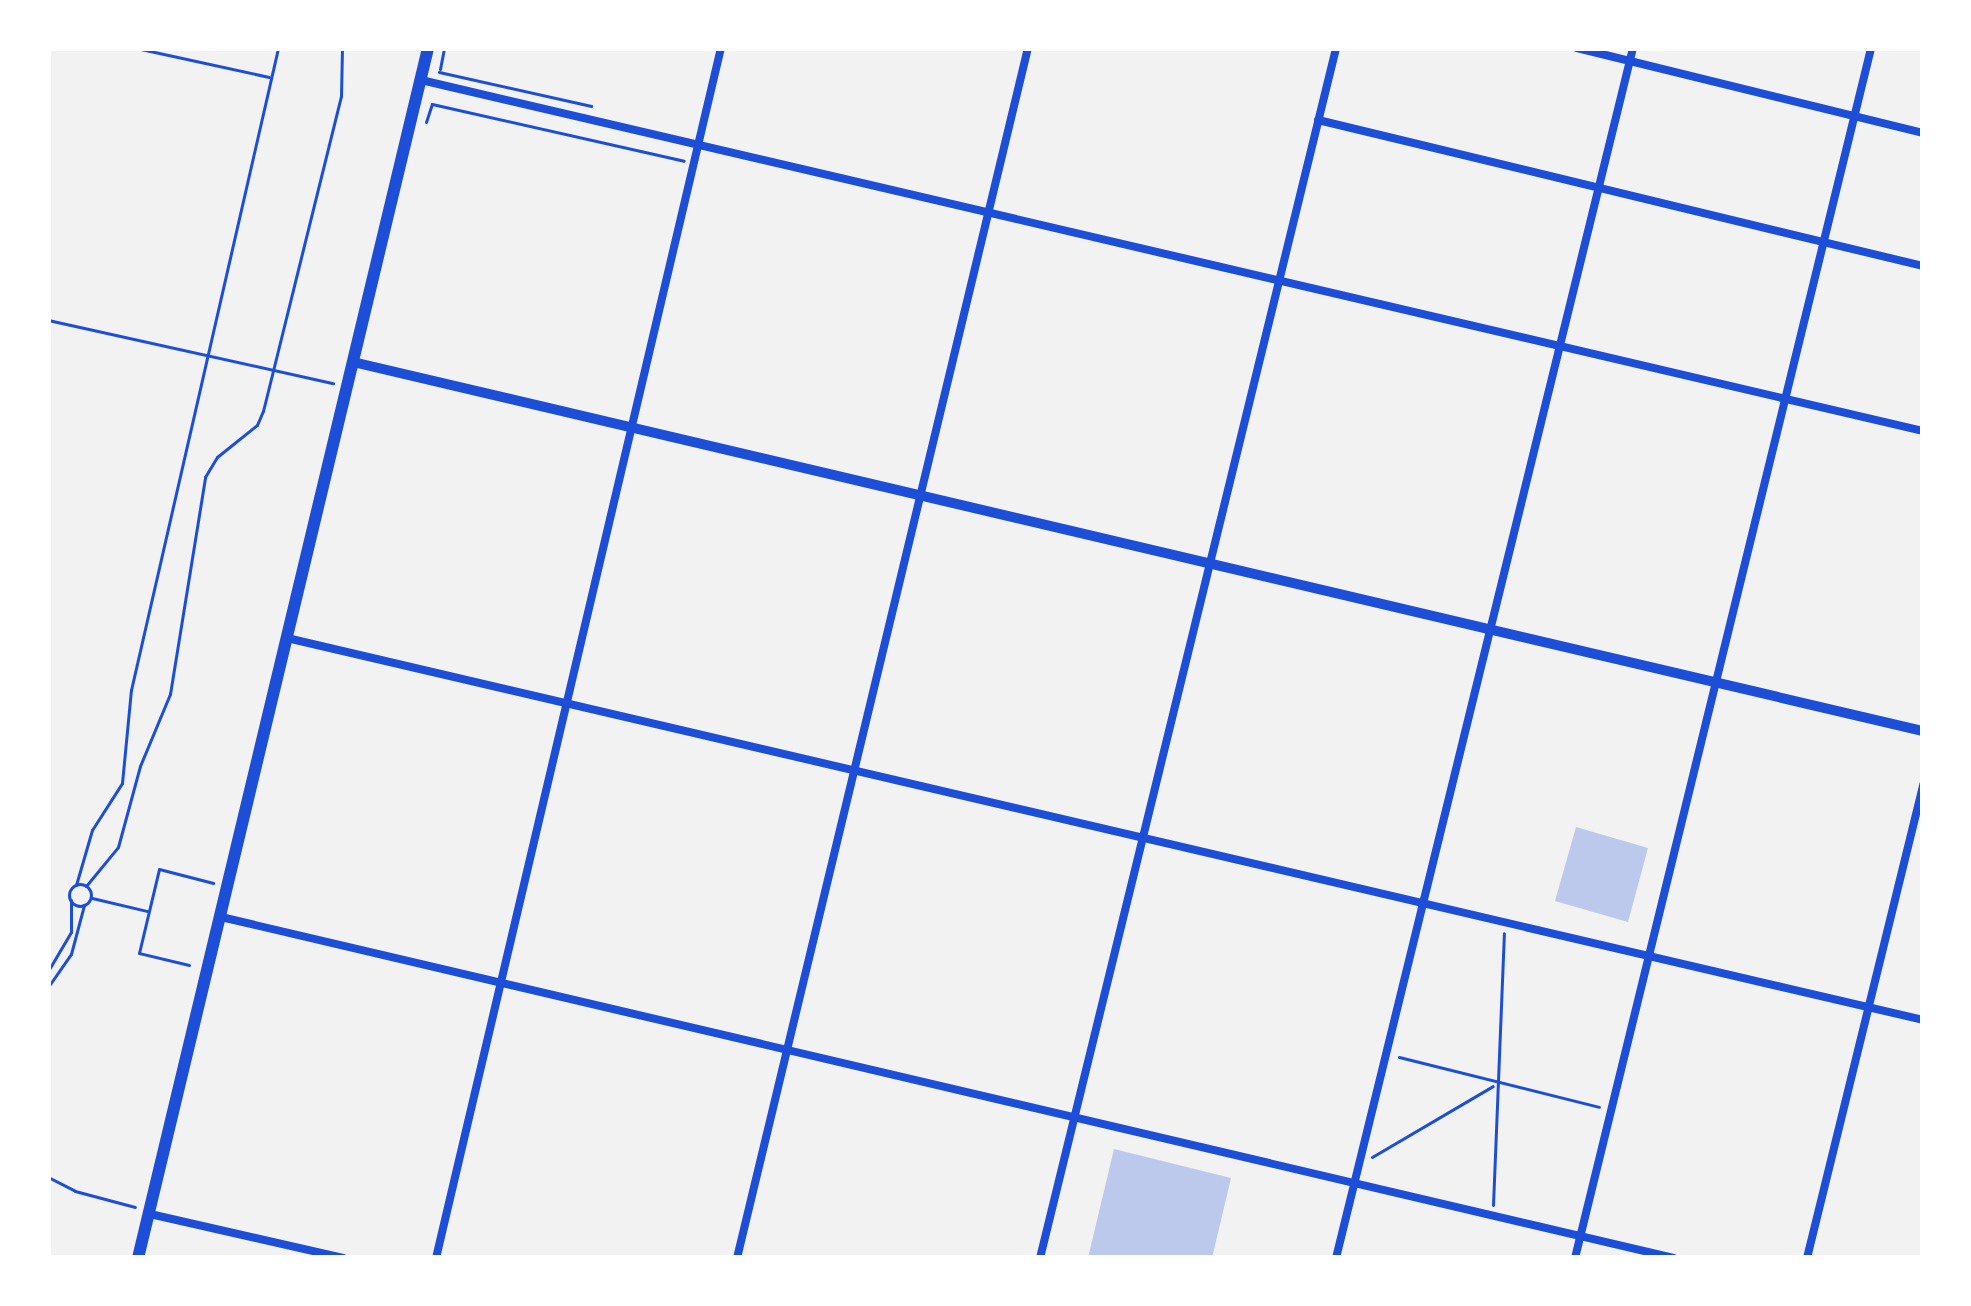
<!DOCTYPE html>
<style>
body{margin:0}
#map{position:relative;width:1971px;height:1306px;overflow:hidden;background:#f2f2f2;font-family:"Exo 2",sans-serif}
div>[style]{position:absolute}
.building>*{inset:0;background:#bdc9ec}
.path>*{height:3px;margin:-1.5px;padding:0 1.5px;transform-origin:1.5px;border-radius:1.5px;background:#1d4ed8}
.path>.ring{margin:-1.5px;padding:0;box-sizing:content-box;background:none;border:3px solid #1d4ed8;border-radius:50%}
.minor>*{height:8px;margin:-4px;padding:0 4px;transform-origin:4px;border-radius:4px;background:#1d4ed8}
.tertiary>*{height:10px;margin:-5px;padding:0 5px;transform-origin:5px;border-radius:5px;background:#1d4ed8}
.secondary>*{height:12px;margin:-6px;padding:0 6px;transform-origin:6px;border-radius:6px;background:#1d4ed8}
span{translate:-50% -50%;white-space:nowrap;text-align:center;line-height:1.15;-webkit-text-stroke:10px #fff;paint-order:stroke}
.frame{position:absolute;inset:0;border:51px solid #fff;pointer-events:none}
</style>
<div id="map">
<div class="building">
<i style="clip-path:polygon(1576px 827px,1648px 848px,1628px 922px,1555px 901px)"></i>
<i style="clip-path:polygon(1114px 1149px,1231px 1178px,1212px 1258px,1088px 1258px)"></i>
</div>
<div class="path">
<i style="left:136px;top:48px;width:136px;rotate:12.3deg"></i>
<i style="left:440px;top:69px;width:21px;rotate:-79deg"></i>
<i style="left:439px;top:72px;width:156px;rotate:12.6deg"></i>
<i style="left:426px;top:122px;width:19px;rotate:-72deg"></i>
<i style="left:432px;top:104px;width:258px;rotate:12.7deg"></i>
<i style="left:48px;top:320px;width:292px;rotate:12.5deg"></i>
<i class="ring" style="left:69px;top:884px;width:19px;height:19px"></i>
<i style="left:76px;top:885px;width:57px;rotate:-73.8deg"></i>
<i style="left:92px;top:830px;width:56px;rotate:-57.4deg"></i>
<i style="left:122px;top:783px;width:93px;rotate:-84.5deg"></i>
<i style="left:131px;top:690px;width:659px;rotate:-77.1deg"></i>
<i style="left:86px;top:886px;width:50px;rotate:-50.6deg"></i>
<i style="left:118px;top:847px;width:84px;rotate:-74.8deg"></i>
<i style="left:140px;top:766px;width:78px;rotate:-67.4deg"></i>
<i style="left:170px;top:694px;width:220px;rotate:-80.8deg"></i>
<i style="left:205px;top:477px;width:23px;rotate:-59deg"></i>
<i style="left:217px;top:457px;width:51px;rotate:-38.7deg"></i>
<i style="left:257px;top:425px;width:15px;rotate:-67deg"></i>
<i style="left:263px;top:411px;width:325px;rotate:-76.1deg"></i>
<i style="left:341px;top:96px;width:48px;rotate:-88.8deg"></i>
<i style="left:92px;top:898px;width:57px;rotate:13.3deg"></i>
<i style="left:189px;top:965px;width:51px;rotate:-166.5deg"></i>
<i style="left:139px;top:953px;width:86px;rotate:-76.6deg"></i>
<i style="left:159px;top:869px;width:56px;rotate:14.5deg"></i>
<i style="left:48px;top:971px;width:45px;rotate:-59.5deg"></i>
<i style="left:71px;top:932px;width:32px;rotate:-90deg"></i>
<i style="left:48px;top:987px;width:40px;rotate:-55.1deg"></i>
<i style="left:71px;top:954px;width:51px;rotate:-75.1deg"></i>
<i style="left:1399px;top:1057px;width:206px;rotate:14deg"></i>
<i style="left:1372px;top:1157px;width:140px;rotate:-30.4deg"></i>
<i style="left:48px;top:1177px;width:30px;rotate:27deg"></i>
<i style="left:75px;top:1191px;width:62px;rotate:14.9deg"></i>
<i style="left:1493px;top:1205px;width:272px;rotate:-87.7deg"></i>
</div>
<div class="minor">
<i style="left:1577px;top:48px;width:356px;rotate:13.8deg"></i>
<i style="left:421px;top:80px;width:1542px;rotate:13.15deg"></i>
<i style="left:1318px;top:120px;width:622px;rotate:13.57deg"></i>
<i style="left:287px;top:638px;width:1680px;rotate:13.14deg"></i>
<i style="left:221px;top:917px;width:1492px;rotate:13.21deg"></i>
<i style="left:150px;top:1214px;width:198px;rotate:12.8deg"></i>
<i style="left:436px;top:1258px;width:1243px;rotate:-76.75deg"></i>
<i style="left:737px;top:1258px;width:1245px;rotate:-76.48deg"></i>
<i style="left:1040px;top:1258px;width:1246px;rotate:-76.25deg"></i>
<i style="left:1336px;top:1258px;width:1246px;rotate:-76.21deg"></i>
<i style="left:1575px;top:1258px;width:1246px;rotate:-76.25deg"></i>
<i style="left:1807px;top:1258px;width:488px;rotate:-76.2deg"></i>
</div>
<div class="tertiary">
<i style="left:353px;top:362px;width:1613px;rotate:13.23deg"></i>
</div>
<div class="secondary">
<i style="left:138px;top:1258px;width:1244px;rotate:-76.52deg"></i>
</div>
<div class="frame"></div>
</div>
